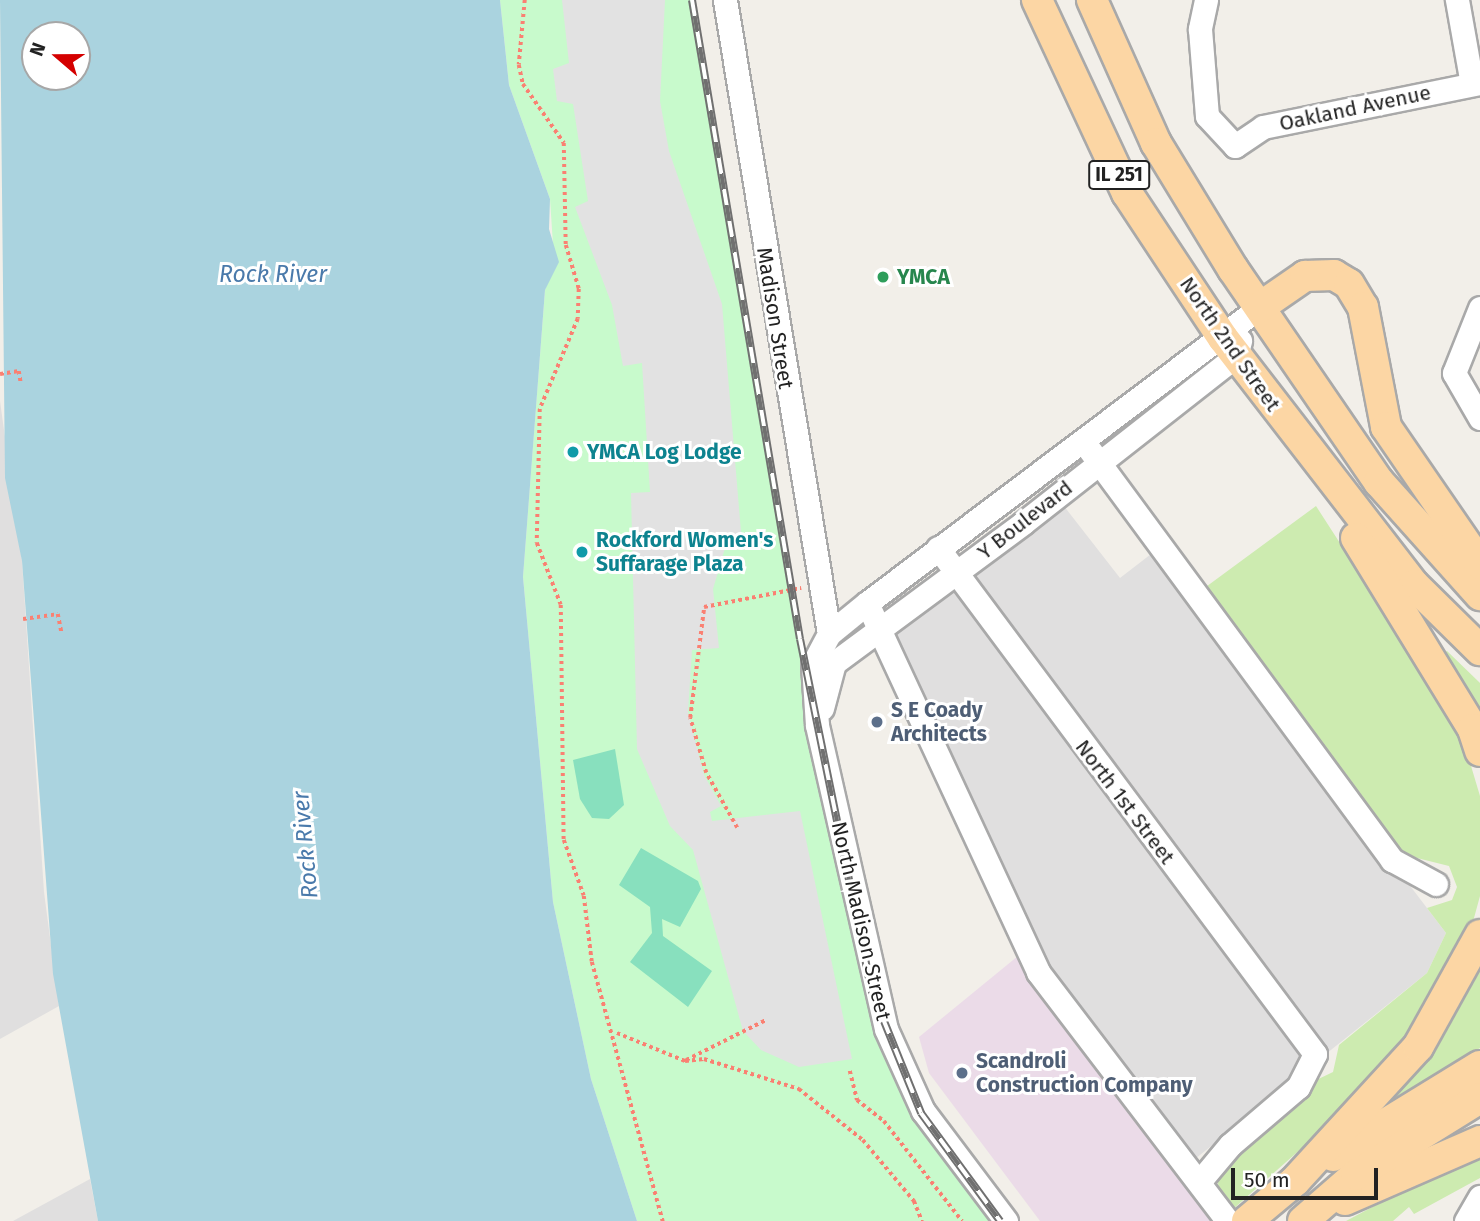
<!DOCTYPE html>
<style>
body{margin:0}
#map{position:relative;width:1480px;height:1221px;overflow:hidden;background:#f2efe9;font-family:"Fira Sans",sans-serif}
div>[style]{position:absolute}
.residential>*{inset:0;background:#e0dfdf}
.industrial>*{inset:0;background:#ebdbe8}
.grass>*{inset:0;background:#cdebb0}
.park>*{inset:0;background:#c8facc}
.pitch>*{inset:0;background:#88e0be}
.parking>*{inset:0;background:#e2e2e2}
.water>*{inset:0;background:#aad3df}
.path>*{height:3.5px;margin-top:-1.75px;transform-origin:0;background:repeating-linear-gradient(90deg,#fa8072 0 3.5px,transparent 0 7px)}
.roads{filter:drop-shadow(2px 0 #a9a9a9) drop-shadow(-2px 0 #a9a9a9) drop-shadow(0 2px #a9a9a9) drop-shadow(0 -2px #a9a9a9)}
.minor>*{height:23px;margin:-11.5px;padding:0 11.5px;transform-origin:11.5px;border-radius:11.5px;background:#fff}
.major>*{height:30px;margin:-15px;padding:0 15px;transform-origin:15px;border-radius:15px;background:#fcd6a4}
.rail>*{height:8px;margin-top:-4px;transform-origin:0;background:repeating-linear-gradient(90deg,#fff 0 16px,#707070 0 32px);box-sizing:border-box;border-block:2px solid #707070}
.dots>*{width:19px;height:19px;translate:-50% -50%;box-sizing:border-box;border:4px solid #fff;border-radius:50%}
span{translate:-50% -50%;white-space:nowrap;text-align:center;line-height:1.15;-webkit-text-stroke:6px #fff;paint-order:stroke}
.shield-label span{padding:2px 5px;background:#fff;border:2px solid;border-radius:5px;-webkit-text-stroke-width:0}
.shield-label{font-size:19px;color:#222;font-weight:700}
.street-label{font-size:21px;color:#222}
.leisure-label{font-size:21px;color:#27864d;font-weight:700}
.left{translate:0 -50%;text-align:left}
.culture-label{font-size:21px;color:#0d838f;font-weight:700}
.service-label{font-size:21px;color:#4e5e75;font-weight:700}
.water-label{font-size:23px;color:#4a7aab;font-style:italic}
.north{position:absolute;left:21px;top:21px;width:70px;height:70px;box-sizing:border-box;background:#fff;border:2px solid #a7a7a7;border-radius:50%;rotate:290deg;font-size:19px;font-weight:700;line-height:28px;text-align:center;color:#222}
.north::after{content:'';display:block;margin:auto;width:24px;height:32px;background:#d40000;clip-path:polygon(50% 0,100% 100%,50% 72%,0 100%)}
.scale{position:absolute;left:1231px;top:1168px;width:147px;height:32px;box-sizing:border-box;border:4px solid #222;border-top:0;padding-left:9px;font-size:21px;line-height:24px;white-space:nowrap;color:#222;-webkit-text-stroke:5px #fff;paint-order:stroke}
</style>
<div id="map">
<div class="residential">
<i style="clip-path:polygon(0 401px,22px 561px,44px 892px,59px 1006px,0 1039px)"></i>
<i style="clip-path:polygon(1060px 501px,1120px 578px,1155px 551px,1446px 933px,1427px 973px,1190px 1163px,1042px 969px,890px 630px)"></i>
<i style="clip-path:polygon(90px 1179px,98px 1221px,13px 1221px)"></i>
</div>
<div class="industrial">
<i style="clip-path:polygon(1018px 956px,1218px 1221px,1040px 1221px,929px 1073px,919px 1037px)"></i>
</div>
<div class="grass">
<i style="clip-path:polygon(1316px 506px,1460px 729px,1480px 796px,1480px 896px,1468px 940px,1434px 1005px,1346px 1109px,1232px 1210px,1219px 1193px,1217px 1173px,1308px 1084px,1333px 1072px,1339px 1045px,1427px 973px,1446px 933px,1427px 908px,1452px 900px,1457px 887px,1449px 866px,1393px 852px,1199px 592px)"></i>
<i style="clip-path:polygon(1447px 651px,1480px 683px,1480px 729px,1442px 654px)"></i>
<i style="clip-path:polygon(1480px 963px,1480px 1048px,1358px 1123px)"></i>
<i style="clip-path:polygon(1480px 1150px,1480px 1178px,1414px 1214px,1409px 1207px,1393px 1221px,1346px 1221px)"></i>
</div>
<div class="park">
<i style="clip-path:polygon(500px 0,692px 0,800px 639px,883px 1031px,1000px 1221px,637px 1221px,591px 1079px,553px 902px,523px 577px,545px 290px,554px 260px,550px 199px,509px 85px)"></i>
</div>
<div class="pitch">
<i style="clip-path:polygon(615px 749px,624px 805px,609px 819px,592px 818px,580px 799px,573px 760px)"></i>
<i style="clip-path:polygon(641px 848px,698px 881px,701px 889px,680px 927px,662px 919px,663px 936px,712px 971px,688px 1007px,630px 962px,652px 933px,650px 907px,619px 885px)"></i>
</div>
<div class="parking">
<i style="clip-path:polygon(562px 0,665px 0,660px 101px,669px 151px,722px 304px,742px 544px,725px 548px,713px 589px,719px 648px,692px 650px,688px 712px,704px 775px,721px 806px,710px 812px,712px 821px,800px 811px,852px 1059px,799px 1067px,761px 1050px,743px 1031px,693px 850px,670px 826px,637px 749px,631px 493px,650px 492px,642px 363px,623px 366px,612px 305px,575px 207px,588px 201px,573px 104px,557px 101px,553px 69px,569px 63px)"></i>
</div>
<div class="water">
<i style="clip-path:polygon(evenodd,0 0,500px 0,509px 85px,550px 199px,549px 229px,559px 262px,545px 290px,523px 577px,553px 902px,591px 1079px,637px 1221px,98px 1221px,53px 974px,22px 561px,5px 478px,0 0,35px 35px,77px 35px,77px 77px,35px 77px,35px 35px)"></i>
</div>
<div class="path">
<i style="left:525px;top:0;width:65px;rotate:95.3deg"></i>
<i style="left:519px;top:65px;width:19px;rotate:78deg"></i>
<i style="left:523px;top:84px;width:72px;rotate:55.2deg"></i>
<i style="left:564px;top:143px;width:102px;rotate:88.9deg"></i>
<i style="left:566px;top:245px;width:46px;rotate:73.5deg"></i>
<i style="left:579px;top:289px;width:30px;rotate:92deg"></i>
<i style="left:578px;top:319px;width:98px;rotate:112.9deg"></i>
<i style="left:540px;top:409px;width:134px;rotate:91.3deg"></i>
<i style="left:537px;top:543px;width:66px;rotate:68.8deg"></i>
<i style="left:561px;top:605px;width:235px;rotate:89.3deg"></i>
<i style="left:564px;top:840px;width:59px;rotate:70.3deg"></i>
<i style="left:584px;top:896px;width:66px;rotate:83.1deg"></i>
<i style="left:592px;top:962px;width:269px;rotate:74.7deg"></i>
<i style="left:0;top:374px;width:19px;rotate:-9deg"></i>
<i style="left:19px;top:371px;width:12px;rotate:81deg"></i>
<i style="left:23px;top:619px;width:35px;rotate:-8deg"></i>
<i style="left:58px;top:614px;width:20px;rotate:79deg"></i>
<i style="left:737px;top:828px;width:63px;rotate:-119.4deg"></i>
<i style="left:706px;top:773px;width:57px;rotate:-106.2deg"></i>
<i style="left:690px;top:718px;width:112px;rotate:-82.8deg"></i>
<i style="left:704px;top:607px;width:99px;rotate:-11.1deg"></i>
<i style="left:617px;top:1033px;width:74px;rotate:22.4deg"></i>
<i style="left:685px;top:1061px;width:19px;rotate:-6deg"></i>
<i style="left:704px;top:1059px;width:100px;rotate:17.5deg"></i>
<i style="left:799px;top:1089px;width:82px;rotate:38.6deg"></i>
<i style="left:863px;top:1140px;width:80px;rotate:50.1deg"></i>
<i style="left:914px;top:1201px;width:22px;rotate:68deg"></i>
<i style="left:686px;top:1060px;width:89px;rotate:-26.6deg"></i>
<i style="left:850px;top:1071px;width:30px;rotate:76deg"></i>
<i style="left:857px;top:1100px;width:34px;rotate:38deg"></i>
<i style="left:884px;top:1121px;width:127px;rotate:52deg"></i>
</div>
<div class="roads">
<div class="minor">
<i style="left:725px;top:0;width:642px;rotate:80.68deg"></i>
<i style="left:1206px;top:0;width:30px;rotate:102deg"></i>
<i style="left:1200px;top:29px;width:87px;rotate:85.4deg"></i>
<i style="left:1207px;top:116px;width:41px;rotate:47deg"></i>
<i style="left:1235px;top:146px;width:34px;rotate:-34deg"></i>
<i style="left:1263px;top:127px;width:221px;rotate:-11.5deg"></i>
<i style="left:1457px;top:0;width:85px;rotate:79.9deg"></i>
<i style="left:1480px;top:308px;width:70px;rotate:111.8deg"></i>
<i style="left:1454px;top:373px;width:52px;rotate:60deg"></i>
<i style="left:1089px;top:449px;width:511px;rotate:53.6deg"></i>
<i style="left:1392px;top:860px;width:50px;rotate:28.6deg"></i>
<i style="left:938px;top:548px;width:631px;rotate:53.31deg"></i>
<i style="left:1315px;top:1054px;width:37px;rotate:117deg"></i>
<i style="left:1298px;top:1087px;width:89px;rotate:139.5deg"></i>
<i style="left:1230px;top:1145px;width:48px;rotate:130deg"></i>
<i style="left:867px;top:603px;width:407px;rotate:65.1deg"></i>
<i style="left:1038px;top:972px;width:313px;rotate:52.7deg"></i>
<i style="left:822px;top:708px;width:47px;rotate:-75.1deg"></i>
<i style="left:834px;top:663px;width:235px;rotate:-36.5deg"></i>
<i style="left:1023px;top:523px;width:271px;rotate:-38.1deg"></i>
<i style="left:1236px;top:356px;width:16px;rotate:-75deg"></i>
<i style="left:1006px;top:1221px;width:138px;rotate:-127deg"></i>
<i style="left:923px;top:1111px;width:90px;rotate:-114.3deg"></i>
<i style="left:886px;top:1029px;width:312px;rotate:-102.8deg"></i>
<i style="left:817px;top:725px;width:61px;rotate:-93.8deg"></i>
<i style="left:813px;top:664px;width:34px;rotate:-62deg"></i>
<i style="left:829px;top:634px;width:49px;rotate:-39.2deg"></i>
<i style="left:867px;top:603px;width:492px;rotate:-37deg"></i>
<i style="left:1466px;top:1221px;width:28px;rotate:-60deg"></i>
</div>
<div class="major">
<i style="left:1037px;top:0;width:213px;rotate:65deg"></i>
<i style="left:1127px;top:193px;width:174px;rotate:56.5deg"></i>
<i style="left:1223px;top:338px;width:312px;rotate:52.3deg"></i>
<i style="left:1414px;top:585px;width:93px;rotate:44.6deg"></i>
<i style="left:1092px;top:0;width:157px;rotate:65.9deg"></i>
<i style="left:1156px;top:143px;width:148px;rotate:58.6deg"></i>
<i style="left:1233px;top:269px;width:258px;rotate:55.6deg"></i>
<i style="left:1379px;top:482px;width:152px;rotate:48.2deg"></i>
<i style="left:1260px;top:307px;width:55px;rotate:-34.6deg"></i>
<i style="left:1305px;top:276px;width:29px;rotate:-2deg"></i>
<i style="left:1334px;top:275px;width:17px;rotate:31deg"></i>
<i style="left:1349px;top:284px;width:27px;rotate:59deg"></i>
<i style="left:1363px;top:307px;width:122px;rotate:79.1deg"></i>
<i style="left:1386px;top:427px;width:166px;rotate:55.5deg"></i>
<i style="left:1356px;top:538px;width:224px;rotate:58.5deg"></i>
<i style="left:1473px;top:729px;width:23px;rotate:72deg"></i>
<i style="left:1333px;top:1156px;width:172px;rotate:-31.5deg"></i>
<i style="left:1345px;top:1200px;width:147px;rotate:-23.6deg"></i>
<i style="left:1247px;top:1221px;width:62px;rotate:-39.8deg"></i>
<i style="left:1295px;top:1181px;width:182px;rotate:-47.5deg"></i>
<i style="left:1418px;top:1047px;width:128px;rotate:-61deg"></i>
<i style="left:1303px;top:1221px;width:70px;rotate:-41deg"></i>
<i style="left:1356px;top:1175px;width:146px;rotate:-31.8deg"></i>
</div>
</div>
<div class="rail">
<i style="left:692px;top:0;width:648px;rotate:80.41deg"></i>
<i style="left:800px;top:639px;width:357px;rotate:78.5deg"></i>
<i style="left:871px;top:989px;width:134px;rotate:68deg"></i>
<i style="left:921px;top:1113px;width:134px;rotate:53.8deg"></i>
</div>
<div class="dots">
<i style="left:883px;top:277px;background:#2e9e5b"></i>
<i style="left:573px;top:452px;background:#0f9aa8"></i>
<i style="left:582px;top:552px;background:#0f9aa8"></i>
<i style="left:877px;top:722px;background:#5c6f8a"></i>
<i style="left:962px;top:1073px;background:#5c6f8a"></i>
</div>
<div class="shield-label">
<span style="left:1119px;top:175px">IL 251</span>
</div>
<div class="street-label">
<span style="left:1355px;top:108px;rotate:-12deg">Oakland Avenue</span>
<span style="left:775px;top:318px;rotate:81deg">Madison Street</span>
<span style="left:1230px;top:344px;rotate:55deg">North 2nd Street</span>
<span style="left:1025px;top:520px;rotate:-38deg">Y Boulevard</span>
<span style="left:1125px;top:802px;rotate:53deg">North 1st Street</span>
<span style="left:861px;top:921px;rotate:77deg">North Madison Street</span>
</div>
<div class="leisure-label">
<span class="left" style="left:897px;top:277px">YMCA</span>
</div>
<div class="culture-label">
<span class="left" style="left:587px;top:452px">YMCA Log Lodge</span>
<span class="left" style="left:596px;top:552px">Rockford Women's<br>Suffarage Plaza</span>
</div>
<div class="service-label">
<span class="left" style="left:891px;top:722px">S E Coady<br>Architects</span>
<span class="left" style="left:976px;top:1073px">Scandroli<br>Construction Company</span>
</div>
<div class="water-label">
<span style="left:273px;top:274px">Rock River</span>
<span style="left:305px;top:845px;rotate:-95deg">Rock River</span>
</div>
<div class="north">N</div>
<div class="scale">50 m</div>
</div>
